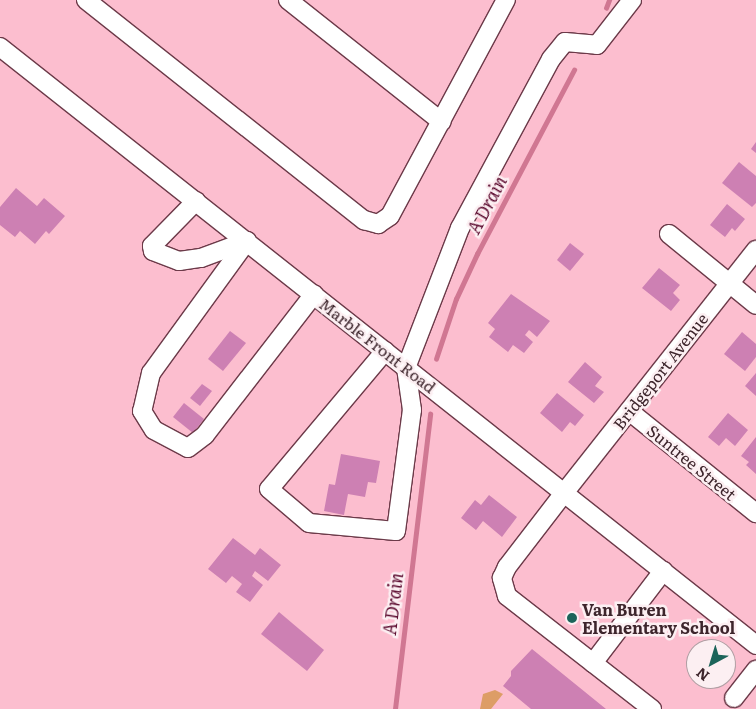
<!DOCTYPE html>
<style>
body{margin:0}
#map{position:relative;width:756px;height:709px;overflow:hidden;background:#fcbecf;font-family:Literata,serif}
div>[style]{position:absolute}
.green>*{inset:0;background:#dd9d66}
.stream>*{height:4.5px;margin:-2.25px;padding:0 2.25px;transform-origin:2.25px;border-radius:2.25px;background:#d07792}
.building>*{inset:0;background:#cd80b3}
.roads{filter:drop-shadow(1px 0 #6c3a49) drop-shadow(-1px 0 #6c3a49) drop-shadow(0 1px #6c3a49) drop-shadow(0 -1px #6c3a49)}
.minor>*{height:18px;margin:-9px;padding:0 9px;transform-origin:9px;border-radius:9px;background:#fff}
.dots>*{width:14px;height:14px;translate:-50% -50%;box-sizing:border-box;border:2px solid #fceff2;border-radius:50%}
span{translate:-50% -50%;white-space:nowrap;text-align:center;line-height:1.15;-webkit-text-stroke:5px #fceff2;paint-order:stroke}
.street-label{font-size:16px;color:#3d252c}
.poi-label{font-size:16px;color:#3d252c;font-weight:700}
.left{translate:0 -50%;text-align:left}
.water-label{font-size:18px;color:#5b092e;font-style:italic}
.north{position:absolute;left:686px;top:639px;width:50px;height:50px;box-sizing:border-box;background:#fceff2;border:1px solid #b09ea3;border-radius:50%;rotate:219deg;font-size:14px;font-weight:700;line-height:20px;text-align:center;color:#3d252c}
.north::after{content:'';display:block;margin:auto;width:18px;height:22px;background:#1c645a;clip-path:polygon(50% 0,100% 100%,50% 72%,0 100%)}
</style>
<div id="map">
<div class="green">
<i style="clip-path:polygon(495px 690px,503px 694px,491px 709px,480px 709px,483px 694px)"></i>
</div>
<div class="stream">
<i style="left:606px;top:8px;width:9px;rotate:-69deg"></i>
<i style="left:436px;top:359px;width:63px;rotate:-71.6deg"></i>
<i style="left:456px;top:299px;width:50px;rotate:-65deg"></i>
<i style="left:477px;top:254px;width:208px;rotate:-62.2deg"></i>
<i style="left:395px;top:709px;width:297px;rotate:-83.2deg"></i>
</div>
<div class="building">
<i style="clip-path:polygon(756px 142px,756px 153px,751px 149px)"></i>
<i style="clip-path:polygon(739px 162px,756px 176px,756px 203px,752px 207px,722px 183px)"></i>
<i style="clip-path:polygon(16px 188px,37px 206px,44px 198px,65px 216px,49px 234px,46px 231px,35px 244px,20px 231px,15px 237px,0 225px,0 207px)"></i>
<i style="clip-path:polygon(727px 204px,745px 219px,735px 231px,732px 228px,725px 237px,710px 225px)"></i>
<i style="clip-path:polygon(570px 243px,584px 254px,570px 271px,557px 260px)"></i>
<i style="clip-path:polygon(659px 268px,680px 285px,673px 293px,680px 300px,671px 311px,642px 288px)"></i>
<i style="clip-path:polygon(511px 294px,550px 321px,537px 337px,529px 330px,525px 335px,533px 342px,524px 353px,513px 345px,508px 352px,489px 337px,495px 329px,488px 323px)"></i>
<i style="clip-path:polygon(230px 331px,246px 343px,223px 371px,208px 359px)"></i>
<i style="clip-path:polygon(742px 332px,756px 344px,756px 357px,745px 371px,724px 354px)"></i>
<i style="clip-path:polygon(585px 362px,602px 377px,595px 386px,604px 392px,594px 403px,568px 382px)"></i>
<i style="clip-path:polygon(756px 373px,756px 396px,745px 386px)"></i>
<i style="clip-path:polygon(202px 384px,212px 391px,200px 406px,190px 398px)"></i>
<i style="clip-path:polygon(557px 393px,584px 415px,575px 426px,570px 422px,562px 432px,540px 413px)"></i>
<i style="clip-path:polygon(184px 403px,204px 419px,193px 433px,173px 417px)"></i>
<i style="clip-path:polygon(728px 413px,748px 430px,735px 446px,726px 438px,719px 446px,708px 437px)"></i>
<i style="clip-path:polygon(756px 437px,756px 474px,746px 465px,749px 462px,741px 456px)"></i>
<i style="clip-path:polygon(341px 454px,380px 461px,376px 483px,368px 482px,365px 497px,348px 494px,344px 515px,324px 511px,329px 484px,335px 485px)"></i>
<i style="clip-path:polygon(489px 495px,517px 517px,502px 537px,483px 521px,476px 530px,461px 518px,475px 500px,481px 505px)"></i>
<i style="clip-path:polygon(233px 538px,255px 555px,260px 548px,281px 565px,268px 581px,255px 571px,252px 576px,263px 585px,250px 602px,236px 592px,242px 584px,232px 576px,226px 583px,208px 569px)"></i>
<i style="clip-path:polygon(279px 612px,324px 650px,307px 671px,261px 634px)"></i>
<i style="clip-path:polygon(532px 649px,606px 709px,531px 709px,503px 686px,511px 676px,511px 671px)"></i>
</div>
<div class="roads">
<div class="minor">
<i style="left:86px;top:0;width:355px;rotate:38.4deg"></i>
<i style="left:364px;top:220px;width:15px;rotate:16deg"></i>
<i style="left:378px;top:224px;width:14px;rotate:-34deg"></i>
<i style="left:390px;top:216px;width:245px;rotate:-61.8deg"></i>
<i style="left:288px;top:0;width:196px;rotate:38.4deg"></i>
<i style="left:0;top:47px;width:964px;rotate:38.34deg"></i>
<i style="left:196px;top:201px;width:63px;rotate:134.4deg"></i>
<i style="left:152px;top:246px;width:5px;rotate:79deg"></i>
<i style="left:153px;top:251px;width:28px;rotate:21deg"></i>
<i style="left:179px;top:261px;width:22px;rotate:-8deg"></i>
<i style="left:201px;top:258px;width:49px;rotate:-20.3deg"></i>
<i style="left:669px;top:234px;width:112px;rotate:39.2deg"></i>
<i style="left:247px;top:241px;width:163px;rotate:126deg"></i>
<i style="left:151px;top:373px;width:39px;rotate:103deg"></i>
<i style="left:142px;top:411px;width:22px;rotate:58deg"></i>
<i style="left:154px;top:430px;width:38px;rotate:28deg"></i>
<i style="left:188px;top:448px;width:21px;rotate:-37deg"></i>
<i style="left:205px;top:435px;width:178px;rotate:-52.3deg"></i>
<i style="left:385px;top:351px;width:180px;rotate:130deg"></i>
<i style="left:269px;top:489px;width:52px;rotate:40.4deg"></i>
<i style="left:309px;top:523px;width:87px;rotate:5.3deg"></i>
<i style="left:396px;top:531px;width:122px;rotate:-82.5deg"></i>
<i style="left:412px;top:410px;width:42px;rotate:-98.1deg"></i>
<i style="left:406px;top:368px;width:150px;rotate:-68.9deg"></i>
<i style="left:460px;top:228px;width:192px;rotate:-61.7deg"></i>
<i style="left:551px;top:59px;width:22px;rotate:-51deg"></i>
<i style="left:565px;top:42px;width:32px;rotate:5deg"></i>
<i style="left:597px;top:45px;width:57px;rotate:-52.1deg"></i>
<i style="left:629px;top:411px;width:163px;rotate:38.8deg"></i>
<i style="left:593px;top:663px;width:116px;rotate:-52.7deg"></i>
<i style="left:734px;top:698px;width:36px;rotate:-52deg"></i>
<i style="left:652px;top:709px;width:184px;rotate:-142.1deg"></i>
<i style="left:507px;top:596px;width:19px;rotate:-106deg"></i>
<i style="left:502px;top:578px;width:12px;rotate:-66deg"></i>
<i style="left:507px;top:567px;width:93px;rotate:-52.4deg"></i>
<i style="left:564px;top:493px;width:310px;rotate:-51.7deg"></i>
</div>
</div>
<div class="dots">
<i style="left:572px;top:618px;background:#1c645a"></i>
</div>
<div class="street-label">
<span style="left:378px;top:345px;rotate:38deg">Marble Front Road</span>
<span style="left:660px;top:371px;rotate:-52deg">Bridgeport Avenue</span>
<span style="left:692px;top:462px;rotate:39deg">Suntree Street</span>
</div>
<div class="poi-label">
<span class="left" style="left:582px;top:618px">Van Buren<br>Elementary School</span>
</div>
<div class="water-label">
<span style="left:487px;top:205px;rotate:-62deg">A Drain</span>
<span style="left:393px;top:604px;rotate:-83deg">A Drain</span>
</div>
<div class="north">N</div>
</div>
